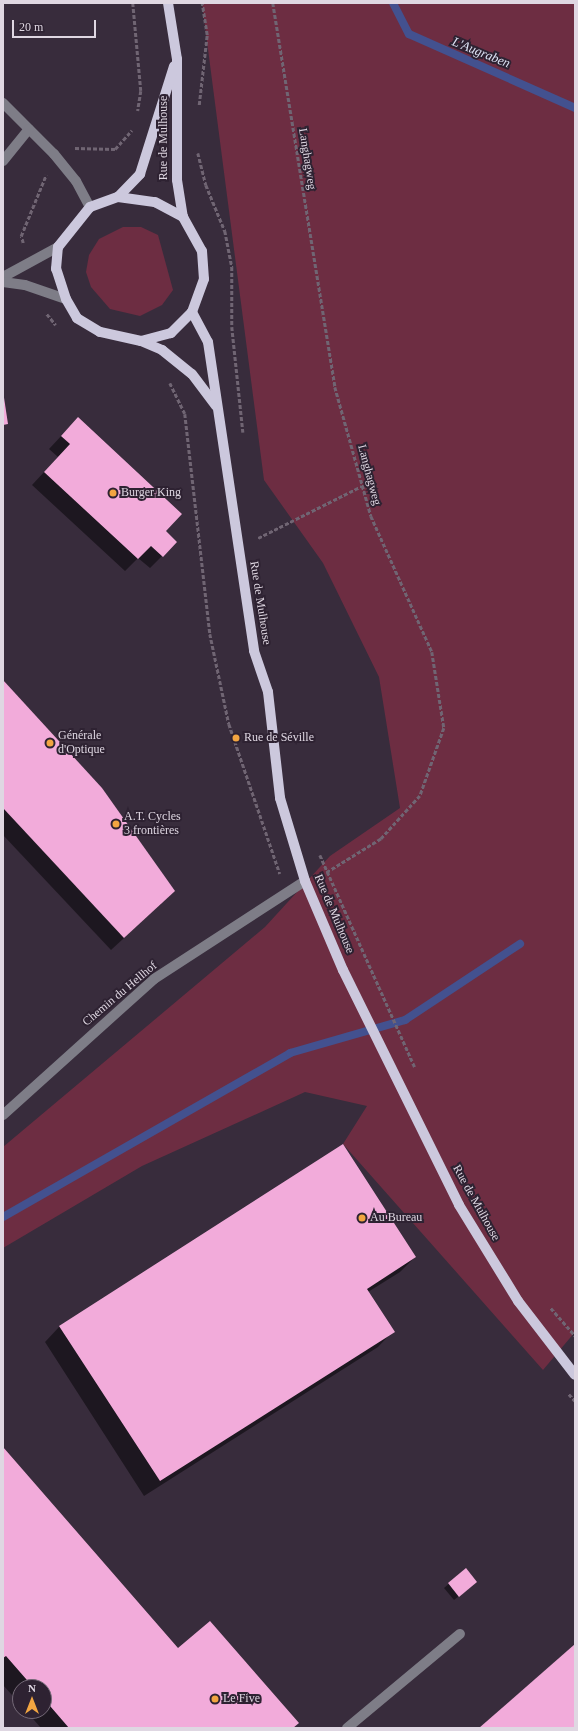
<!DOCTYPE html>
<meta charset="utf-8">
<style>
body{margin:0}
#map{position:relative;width:578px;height:1731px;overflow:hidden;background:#382c3c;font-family:Georgia,serif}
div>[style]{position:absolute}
.green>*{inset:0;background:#6d2d42}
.shadow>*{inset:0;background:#0007}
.stream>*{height:8px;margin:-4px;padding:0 4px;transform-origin:4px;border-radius:4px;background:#43518f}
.building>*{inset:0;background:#f2abda}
.path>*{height:2.5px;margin-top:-1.25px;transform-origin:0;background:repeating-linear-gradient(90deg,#706573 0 4px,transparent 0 6px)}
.minor>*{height:10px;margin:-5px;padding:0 5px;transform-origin:5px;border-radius:5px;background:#7e7d87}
.major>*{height:10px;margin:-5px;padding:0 5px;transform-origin:5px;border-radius:5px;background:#ccc8dd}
.dots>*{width:11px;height:11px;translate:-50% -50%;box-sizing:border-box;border:2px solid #2e2232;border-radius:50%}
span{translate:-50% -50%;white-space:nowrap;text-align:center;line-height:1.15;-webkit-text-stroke:4px #2e2232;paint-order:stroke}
.street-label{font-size:12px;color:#dfd7e2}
.poi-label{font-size:12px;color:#dfd7e2}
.left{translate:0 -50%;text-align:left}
.water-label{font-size:13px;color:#dde3f5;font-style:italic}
.frame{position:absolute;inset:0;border:4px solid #dfd7e2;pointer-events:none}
.north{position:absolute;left:12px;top:1679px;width:40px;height:40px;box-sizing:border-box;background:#2e2232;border:1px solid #756a78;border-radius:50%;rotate:0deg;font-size:11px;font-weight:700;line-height:16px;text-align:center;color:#dfd7e2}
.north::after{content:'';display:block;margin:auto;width:14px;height:18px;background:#f2a541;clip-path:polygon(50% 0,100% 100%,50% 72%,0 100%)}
.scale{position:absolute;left:12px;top:20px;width:84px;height:18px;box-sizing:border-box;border:2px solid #dfd7e2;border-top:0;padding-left:5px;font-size:12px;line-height:14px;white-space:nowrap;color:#dfd7e2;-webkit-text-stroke:3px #2e2232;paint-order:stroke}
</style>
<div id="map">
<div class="green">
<i style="clip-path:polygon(202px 3px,575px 3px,575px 1332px,543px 1370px,343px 1144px,367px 1106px,305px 1092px,142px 1166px,3px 1248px,3px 1147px,265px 927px,330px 856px,400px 808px,379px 677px,323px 563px,264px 480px)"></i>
<i style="clip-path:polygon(123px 227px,141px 227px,158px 235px,173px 290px,162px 305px,140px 316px,110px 309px,91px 287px,86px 272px,89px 255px,99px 239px)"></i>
</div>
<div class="shadow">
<i style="clip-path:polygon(78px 418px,162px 556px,150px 568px,138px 558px,125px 571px,32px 485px,58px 457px,49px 449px)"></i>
<i style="clip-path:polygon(3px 681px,101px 789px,161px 904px,111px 950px,3px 835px)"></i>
<i style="clip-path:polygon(415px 1257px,400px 1272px,368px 1292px,393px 1331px,378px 1347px,144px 1496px,45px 1342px,60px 1326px)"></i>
<i style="clip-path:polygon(3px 1448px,178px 1650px,293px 1728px,41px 1728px,26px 1711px,44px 1711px,44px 1687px,20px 1687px,20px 1704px,3px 1685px)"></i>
<i style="clip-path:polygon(466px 1569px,472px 1586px,454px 1600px,444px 1588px)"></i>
</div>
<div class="stream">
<i style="left:393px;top:3px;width:35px;rotate:63deg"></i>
<i style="left:409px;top:34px;width:182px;rotate:24deg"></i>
<i style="left:3px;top:1217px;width:331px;rotate:-29.7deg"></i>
<i style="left:290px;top:1053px;width:120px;rotate:-16deg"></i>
<i style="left:405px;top:1020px;width:138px;rotate:-33.5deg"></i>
</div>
<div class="building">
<i style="clip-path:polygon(3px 391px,8px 424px,3px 425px)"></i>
<i style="clip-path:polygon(78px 417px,182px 514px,166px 531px,177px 542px,163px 557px,151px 546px,138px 559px,44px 472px,70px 444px,61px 436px)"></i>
<i style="clip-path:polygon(3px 680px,102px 788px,175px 891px,124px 938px,3px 808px)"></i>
<i style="clip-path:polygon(343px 1144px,416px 1257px,367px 1289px,395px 1332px,160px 1481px,59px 1326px)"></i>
<i style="clip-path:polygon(3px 1447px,178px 1648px,210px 1621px,299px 1723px,293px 1728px,69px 1728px,44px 1699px,44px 1687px,33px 1687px,6px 1656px,3px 1658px)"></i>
<i style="clip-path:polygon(466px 1568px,477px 1582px,459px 1597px,448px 1583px)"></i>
<i style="clip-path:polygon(575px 1644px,575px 1728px,479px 1728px)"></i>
</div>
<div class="path">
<i style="left:133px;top:3px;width:88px;rotate:84.8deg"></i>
<i style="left:141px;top:91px;width:20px;rotate:99deg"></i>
<i style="left:273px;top:3px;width:389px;rotate:80.8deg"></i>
<i style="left:335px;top:387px;width:134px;rotate:74.4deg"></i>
<i style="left:371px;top:516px;width:149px;rotate:65.8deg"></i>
<i style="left:432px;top:652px;width:77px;rotate:81deg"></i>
<i style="left:444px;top:728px;width:72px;rotate:109.4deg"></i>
<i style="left:420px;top:796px;width:58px;rotate:132.2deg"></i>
<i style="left:381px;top:839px;width:65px;rotate:148.3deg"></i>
<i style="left:199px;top:105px;width:70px;rotate:-83.5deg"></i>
<i style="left:207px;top:35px;width:32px;rotate:-99deg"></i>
<i style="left:75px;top:148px;width:40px;rotate:1.4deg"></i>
<i style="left:115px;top:149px;width:25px;rotate:-48deg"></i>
<i style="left:198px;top:153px;width:33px;rotate:76deg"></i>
<i style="left:206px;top:185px;width:50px;rotate:67.6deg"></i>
<i style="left:225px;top:231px;width:37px;rotate:79deg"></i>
<i style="left:232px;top:267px;width:60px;rotate:90deg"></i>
<i style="left:232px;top:327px;width:106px;rotate:84deg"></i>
<i style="left:23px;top:243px;width:7px;rotate:-106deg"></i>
<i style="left:21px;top:236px;width:66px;rotate:-67.7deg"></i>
<i style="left:47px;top:314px;width:14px;rotate:51deg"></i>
<i style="left:170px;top:383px;width:34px;rotate:64deg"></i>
<i style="left:185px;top:414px;width:221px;rotate:83.5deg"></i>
<i style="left:210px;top:634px;width:92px;rotate:78.1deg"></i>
<i style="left:229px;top:724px;width:158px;rotate:71.2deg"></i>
<i style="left:258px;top:538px;width:116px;rotate:-26.6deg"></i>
<i style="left:320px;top:855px;width:232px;rotate:65.9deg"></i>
<i style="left:551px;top:1308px;width:37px;rotate:49deg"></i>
<i style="left:569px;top:1394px;width:9px;rotate:49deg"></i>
</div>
<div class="minor">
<i style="left:3px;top:103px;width:72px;rotate:45deg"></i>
<i style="left:54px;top:154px;width:35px;rotate:51deg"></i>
<i style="left:76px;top:181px;width:30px;rotate:62deg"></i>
<i style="left:3px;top:161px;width:41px;rotate:-50.9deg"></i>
<i style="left:3px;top:277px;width:63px;rotate:-28.6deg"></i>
<i style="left:3px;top:282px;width:22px;rotate:8deg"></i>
<i style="left:25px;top:285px;width:43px;rotate:18.9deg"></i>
<i style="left:3px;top:1115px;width:203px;rotate:-42deg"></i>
<i style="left:154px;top:979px;width:180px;rotate:-33deg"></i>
<i style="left:347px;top:1728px;width:147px;rotate:-39.8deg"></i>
</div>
<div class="major">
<i style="left:168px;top:3px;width:57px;rotate:80.9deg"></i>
<i style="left:177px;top:59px;width:121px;rotate:90deg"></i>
<i style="left:177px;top:180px;width:37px;rotate:81deg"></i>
<i style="left:118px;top:197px;width:37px;rotate:8deg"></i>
<i style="left:155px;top:202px;width:32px;rotate:28deg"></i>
<i style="left:183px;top:217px;width:39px;rotate:61deg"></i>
<i style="left:202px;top:251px;width:28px;rotate:86deg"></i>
<i style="left:204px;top:279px;width:35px;rotate:110deg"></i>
<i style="left:192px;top:312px;width:30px;rotate:135deg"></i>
<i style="left:171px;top:333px;width:31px;rotate:165deg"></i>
<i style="left:141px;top:341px;width:42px;rotate:-167.6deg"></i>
<i style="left:100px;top:332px;width:27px;rotate:-149deg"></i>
<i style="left:77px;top:318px;width:22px;rotate:-120deg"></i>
<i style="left:66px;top:299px;width:32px;rotate:-108deg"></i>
<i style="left:56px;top:269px;width:22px;rotate:-85deg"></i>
<i style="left:58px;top:247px;width:51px;rotate:-51.3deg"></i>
<i style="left:90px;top:207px;width:30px;rotate:-20deg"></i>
<i style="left:118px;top:197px;width:32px;rotate:-46deg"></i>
<i style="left:140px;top:174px;width:113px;rotate:-72.5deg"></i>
<i style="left:192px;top:312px;width:34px;rotate:62deg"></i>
<i style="left:208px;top:342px;width:312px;rotate:81.5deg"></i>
<i style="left:254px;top:651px;width:43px;rotate:71.1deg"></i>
<i style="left:268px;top:692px;width:107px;rotate:83.5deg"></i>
<i style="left:280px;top:798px;width:87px;rotate:73.2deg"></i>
<i style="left:305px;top:881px;width:97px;rotate:66.9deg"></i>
<i style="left:343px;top:970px;width:262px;rotate:63.7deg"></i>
<i style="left:459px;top:1205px;width:113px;rotate:58.4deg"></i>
<i style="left:518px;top:1301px;width:93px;rotate:52.4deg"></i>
<i style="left:141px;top:341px;width:23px;rotate:23deg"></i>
<i style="left:162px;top:350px;width:38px;rotate:39deg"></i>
<i style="left:192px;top:374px;width:40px;rotate:53deg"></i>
</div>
<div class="dots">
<i style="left:113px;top:493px;background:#f2a541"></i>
<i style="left:236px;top:738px;background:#f2a541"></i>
<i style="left:50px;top:743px;background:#f2a541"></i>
<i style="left:116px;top:824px;background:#f2a541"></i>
<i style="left:362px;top:1218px;background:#f2a541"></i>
<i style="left:215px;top:1699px;background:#f2a541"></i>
</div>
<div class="street-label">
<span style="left:164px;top:138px;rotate:-90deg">Rue de Mulhouse</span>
<span style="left:307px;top:159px;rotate:81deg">Langhagweg</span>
<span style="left:369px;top:475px;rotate:75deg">Langhagweg</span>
<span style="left:260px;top:603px;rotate:81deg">Rue de Mulhouse</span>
<span style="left:334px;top:914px;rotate:67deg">Rue de Mulhouse</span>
<span style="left:120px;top:994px;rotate:-40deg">Chemin du Hellhof</span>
<span style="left:476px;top:1203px;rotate:61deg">Rue de Mulhouse</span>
</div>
<div class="poi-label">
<span class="left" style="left:121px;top:493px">Burger King</span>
<span class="left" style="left:58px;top:743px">Générale<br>d'Optique</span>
<span class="left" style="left:244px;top:738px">Rue de Séville</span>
<span class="left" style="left:124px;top:824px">A.T. Cycles<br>3 frontières</span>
<span class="left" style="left:370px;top:1218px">Au Bureau</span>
<span class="left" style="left:223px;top:1699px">Le Five</span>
</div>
<div class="water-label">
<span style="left:481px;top:53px;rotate:22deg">L'Augraben</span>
</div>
<div class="frame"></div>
<div class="north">N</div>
<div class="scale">20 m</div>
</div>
